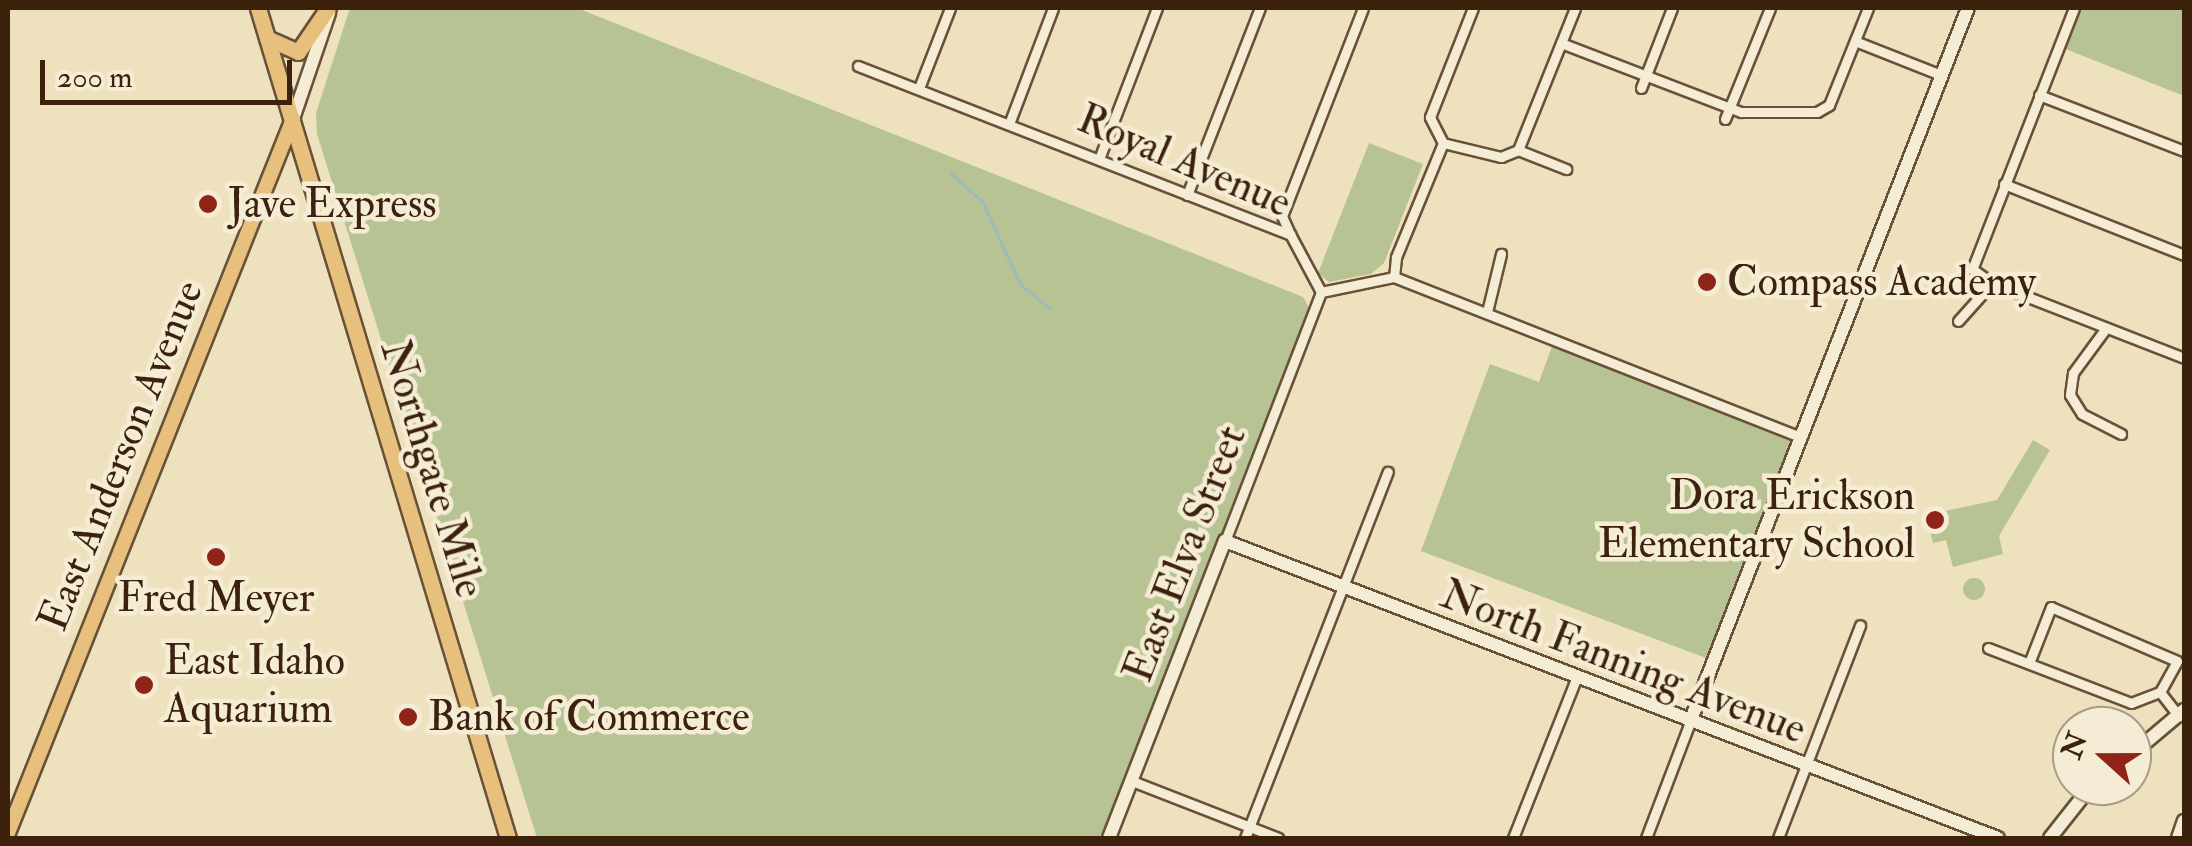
<!DOCTYPE html>
<style>
body{margin:0}
#map{position:relative;width:2192px;height:846px;overflow:hidden;background:#eee1bd;font-family:"IM FELL Double Pica",serif}
div>[style]{position:absolute}
.green>*{inset:0;background:#b7c392}
.round{border-radius:50%}
.stream>*{height:2.5px;margin:-1.25px;padding:0 1.25px;transform-origin:1.25px;border-radius:1.25px;background:#9ebbbc}
.roads{filter:drop-shadow(2px 0 #685138) drop-shadow(-2px 0 #685138) drop-shadow(0 2px #685138) drop-shadow(0 -2px #685138)}
.street>*{height:9px;margin:-4.5px;padding:0 4.5px;transform-origin:4.5px;border-radius:4.5px;background:#f4ecd4}
.secondary>*{height:12px;margin:-6px;padding:0 6px;transform-origin:6px;border-radius:6px;background:#f4ecd4}
.primary>*{height:14px;margin:-7px;padding:0 7px;transform-origin:7px;border-radius:7px;background:#e7c07e}
.highway>*{height:15px;margin:-7.5px;padding:0 7.5px;transform-origin:7.5px;border-radius:7.5px;background:#e7c07e}
.dots>*{width:28px;height:28px;translate:-50% -50%;box-sizing:border-box;border:5px solid #f4ecd4;border-radius:50%}
span{translate:-50% -50%;white-space:nowrap;text-align:center;line-height:1.15;-webkit-text-stroke:9px #f4ecd4;paint-order:stroke}
.street-label{font-size:42px;color:#3c210c}
.poi-label{font-size:42px;color:#3c210c}
.left{translate:0 -50%;text-align:left}
.right{translate:-100% -50%;text-align:right}
.frame{position:absolute;inset:0;border:10px solid #3c210c;pointer-events:none}
.north{position:absolute;left:2052px;top:706px;width:100px;height:100px;box-sizing:border-box;background:#f4ecd4;border:2px solid #aa9b84;border-radius:50%;rotate:291deg;font-size:28px;font-weight:700;line-height:40px;text-align:center;color:#3c210c}
.north::after{content:'';display:block;margin:auto;width:35px;height:45px;background:#8f2418;clip-path:polygon(50% 0,100% 100%,50% 72%,0 100%)}
.scale{position:absolute;left:40px;top:60px;width:252px;height:45px;box-sizing:border-box;border:5px solid #3c210c;border-top:0;padding-left:12px;font-size:30px;line-height:35px;white-space:nowrap;color:#3c210c;-webkit-text-stroke:8px #f4ecd4;paint-order:stroke}
</style>
<div id="map">
<div class="green">
<i style="clip-path:polygon(350px 8px,577px 8px,1303px 297px,1313px 315px,1109px 838px,537px 838px,317px 134px,316px 113px)"></i>
<i style="clip-path:polygon(2074px 8px,2184px 8px,2184px 96px,2058px 46px)"></i>
<i style="clip-path:polygon(1369px 143px,1423px 164px,1384px 263px,1371px 274px,1329px 282px,1318px 273px)"></i>
<i style="clip-path:polygon(1555px 338px,1798px 436px,1714px 661px,1421px 551px,1490px 364px,1539px 382px)"></i>
<i style="clip-path:polygon(2033px 440px,2050px 450px,1999px 536px,2003px 554px,1953px 567px,1946px 540px,1933px 543px,1926px 515px,1997px 500px)"></i>
<i class="round" style="left:1963px;top:578px;width:22px;height:22px"></i>
</div>
<div class="stream">
<i style="left:951px;top:173px;width:43px;rotate:42.2deg"></i>
<i style="left:983px;top:202px;width:91px;rotate:65.4deg"></i>
<i style="left:1021px;top:285px;width:38px;rotate:39deg"></i>
</div>
<div class="roads">
<div class="street">
<i style="left:2074px;top:8px;width:280px;rotate:111.3deg"></i>
<i style="left:1972px;top:269px;width:24px;rotate:35deg"></i>
<i style="left:1992px;top:283px;width:206px;rotate:21.3deg"></i>
<i style="left:1855px;top:41px;width:92px;rotate:21.6deg"></i>
<i style="left:1561px;top:43px;width:193px;rotate:21deg"></i>
<i style="left:1741px;top:112px;width:76px"></i>
<i style="left:1817px;top:112px;width:14px;rotate:-30deg"></i>
<i style="left:1829px;top:105px;width:105px;rotate:-68.1deg"></i>
<i style="left:858px;top:66px;width:464px;rotate:21.3deg"></i>
<i style="left:1290px;top:234px;width:66px;rotate:61.9deg"></i>
<i style="left:919px;top:88px;width:86px;rotate:-68.8deg"></i>
<i style="left:1641px;top:88px;width:86px;rotate:-68.8deg"></i>
<i style="left:2039px;top:95px;width:155px;rotate:21.1deg"></i>
<i style="left:1725px;top:119px;width:120px;rotate:-67.9deg"></i>
<i style="left:1009px;top:124px;width:124px;rotate:-69.2deg"></i>
<i style="left:1443px;top:143px;width:29px;rotate:-117deg"></i>
<i style="left:1430px;top:117px;width:117px;rotate:-68.5deg"></i>
<i style="left:1443px;top:143px;width:60px;rotate:13.6deg"></i>
<i style="left:1501px;top:157px;width:18px;rotate:-22deg"></i>
<i style="left:1518px;top:150px;width:52px;rotate:21.6deg"></i>
<i style="left:1518px;top:150px;width:153px;rotate:-68.1deg"></i>
<i style="left:1099px;top:159px;width:162px;rotate:-69deg"></i>
<i style="left:2004px;top:184px;width:193px;rotate:21.5deg"></i>
<i style="left:1187px;top:195px;width:201px;rotate:-68.7deg"></i>
<i style="left:1290px;top:234px;width:20px;rotate:-114deg"></i>
<i style="left:1282px;top:216px;width:223px;rotate:-68.7deg"></i>
<i style="left:1394px;top:277px;width:20px;rotate:-84deg"></i>
<i style="left:1396px;top:257px;width:123px;rotate:-67.6deg"></i>
<i style="left:1321px;top:292px;width:75px;rotate:-11.6deg"></i>
<i style="left:1394px;top:277px;width:434px;rotate:21.5deg"></i>
<i style="left:1487px;top:312px;width:60px;rotate:-76.4deg"></i>
<i style="left:1958px;top:321px;width:51px;rotate:-48.2deg"></i>
<i style="left:2106px;top:328px;width:56px;rotate:126.3deg"></i>
<i style="left:2073px;top:373px;width:22px;rotate:98deg"></i>
<i style="left:2070px;top:395px;width:22px;rotate:58deg"></i>
<i style="left:2082px;top:414px;width:44px;rotate:27.1deg"></i>
<i style="left:1225px;top:541px;width:267px;rotate:-68.9deg"></i>
<i style="left:1988px;top:648px;width:153px;rotate:21deg"></i>
<i style="left:2131px;top:703px;width:31px;rotate:-21deg"></i>
<i style="left:2160px;top:692px;width:35px;rotate:-61deg"></i>
<i style="left:2177px;top:661px;width:137px;rotate:-156.8deg"></i>
<i style="left:2051px;top:607px;width:60px;rotate:111.4deg"></i>
<i style="left:2160px;top:692px;width:31px;rotate:52deg"></i>
<i style="left:1132px;top:781px;width:157px;rotate:21.3deg"></i>
<i style="left:1245px;top:838px;width:393px;rotate:-68.7deg"></i>
<i style="left:1513px;top:838px;width:171px;rotate:-68.4deg"></i>
<i style="left:1646px;top:838px;width:124px;rotate:-69.2deg"></i>
<i style="left:1778px;top:838px;width:228px;rotate:-68.9deg"></i>
</div>
<div class="secondary">
<i style="left:293px;top:119px;width:112px;rotate:-71.2deg"></i>
<i style="left:1690px;top:722px;width:766px;rotate:-68.73deg"></i>
<i style="left:2132px;top:754px;width:68px;rotate:-40.2deg"></i>
<i style="left:1109px;top:838px;width:319px;rotate:-68.7deg"></i>
<i style="left:1225px;top:541px;width:828px;rotate:21.02deg"></i>
<i style="left:2050px;top:838px;width:66px;rotate:-51.7deg"></i>
<i style="left:2178px;top:838px;width:18px;rotate:-71deg"></i>
</div>
<div class="primary">
<i style="left:8px;top:833px;width:769px;rotate:-68.24deg"></i>
</div>
<div class="highway">
<i style="left:258px;top:8px;width:867px;rotate:73.24deg"></i>
<i style="left:267px;top:38px;width:34px;rotate:24deg"></i>
<i style="left:298px;top:52px;width:53px;rotate:-55.7deg"></i>
</div>
</div>
<div class="dots">
<i style="left:208px;top:204px;background:#8f2418"></i>
<i style="left:1707px;top:282px;background:#8f2418"></i>
<i style="left:1935px;top:520px;background:#8f2418"></i>
<i style="left:216px;top:557px;background:#8f2418"></i>
<i style="left:144px;top:685px;background:#8f2418"></i>
<i style="left:408px;top:717px;background:#8f2418"></i>
</div>
<div class="street-label">
<span style="left:1184px;top:161px;rotate:23deg">Royal Avenue</span>
<span style="left:121px;top:456px;rotate:-68deg">East Anderson Avenue</span>
<span style="left:432px;top:469px;rotate:73deg">Northgate Mile</span>
<span style="left:1185px;top:554px;rotate:-69deg">East Elva Street</span>
<span style="left:1623px;top:662px;rotate:21deg">North Fanning Avenue</span>
</div>
<div class="poi-label">
<span class="left" style="left:228px;top:204px">Jave Express</span>
<span class="left" style="left:1727px;top:282px">Compass Academy</span>
<span class="right" style="left:1915px;top:520px">Dora Erickson<br>Elementary School</span>
<span style="left:216px;top:598px">Fred Meyer</span>
<span class="left" style="left:164px;top:685px">East Idaho<br>Aquarium</span>
<span class="left" style="left:428px;top:717px">Bank of Commerce</span>
</div>
<div class="frame"></div>
<div class="north">N</div>
<div class="scale">200 m</div>
</div>
